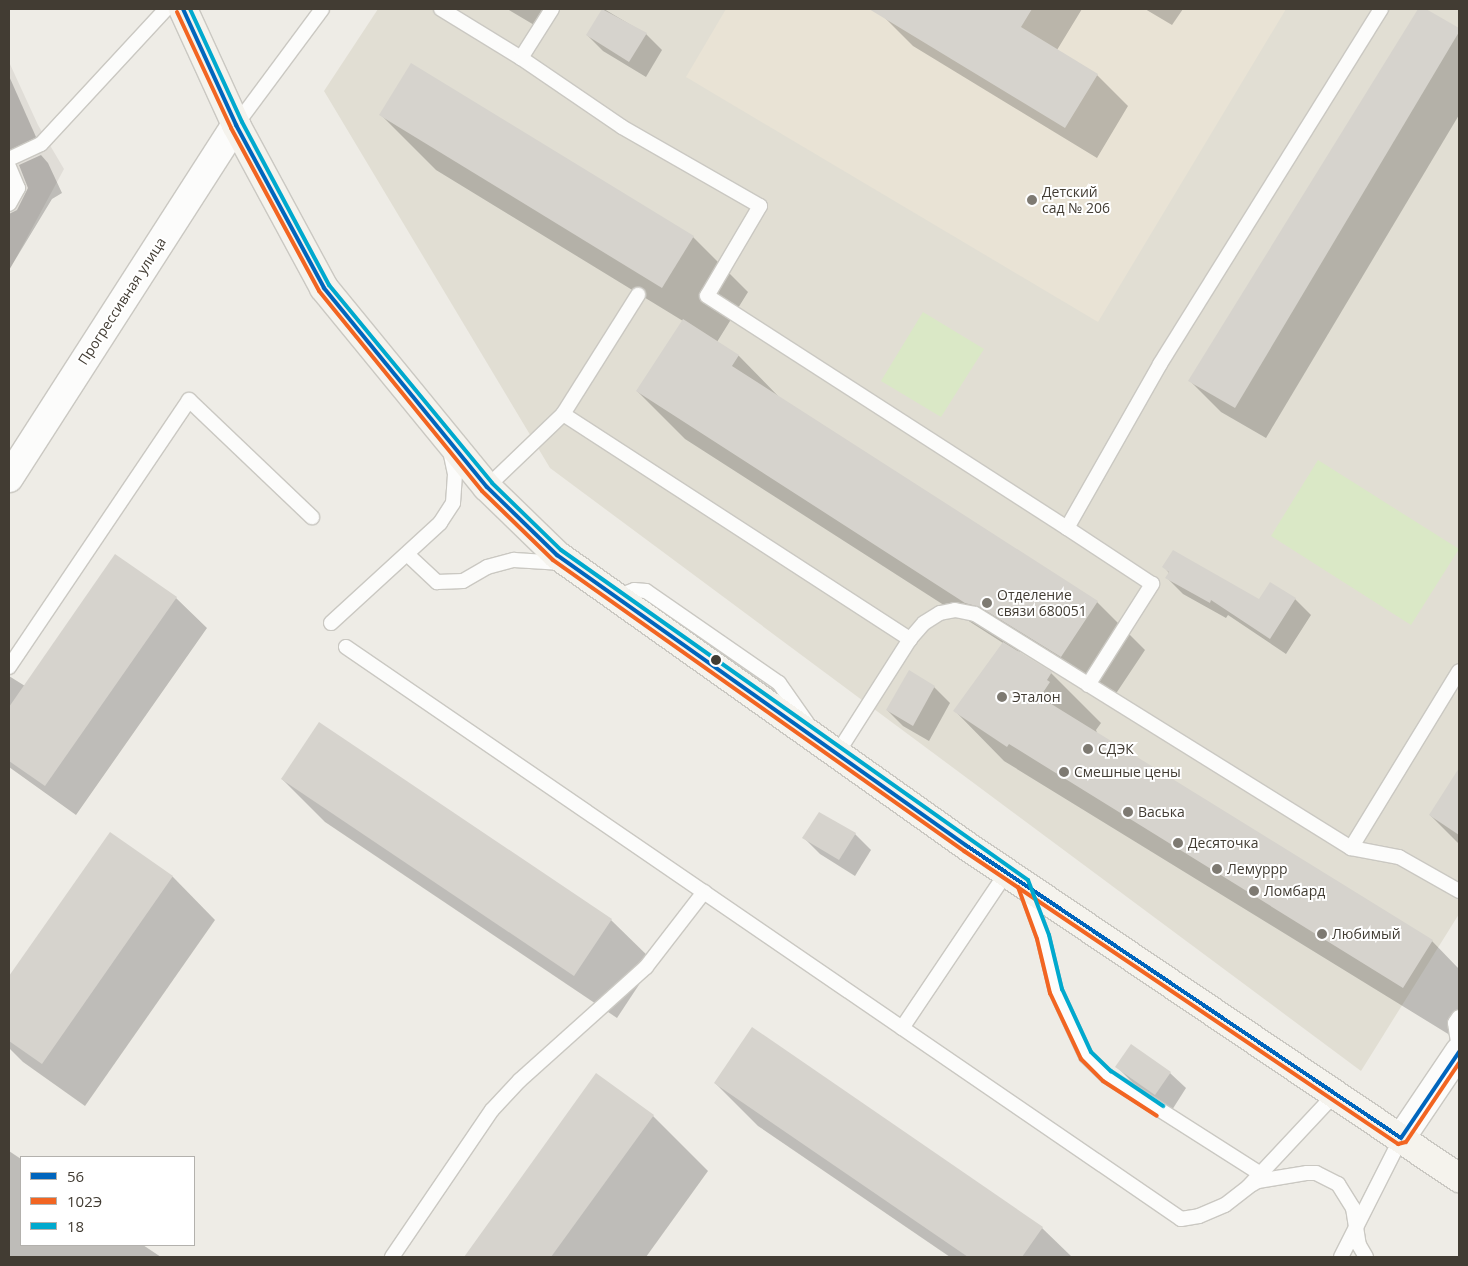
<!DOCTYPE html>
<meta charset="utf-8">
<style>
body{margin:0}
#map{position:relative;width:1468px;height:1266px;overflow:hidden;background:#eeece6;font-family:"Open Sans",sans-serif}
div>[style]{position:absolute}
.residential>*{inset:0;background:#e1ded3}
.industrial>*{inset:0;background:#e0ddd7}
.education>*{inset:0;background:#e9e3d5}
.green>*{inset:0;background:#dae8c6}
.shadow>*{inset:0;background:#0003}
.building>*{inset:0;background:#d6d3cd}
.roads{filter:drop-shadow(1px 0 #cac8c2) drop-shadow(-1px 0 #cac8c2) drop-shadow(0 1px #cac8c2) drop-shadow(0 -1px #cac8c2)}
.service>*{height:14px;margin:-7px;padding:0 7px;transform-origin:7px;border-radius:7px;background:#fcfcfb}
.tertiary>*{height:28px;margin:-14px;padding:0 14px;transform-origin:14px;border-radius:14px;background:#fcfcfb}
.secondary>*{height:28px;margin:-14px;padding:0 14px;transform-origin:14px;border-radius:14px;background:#f5f3ed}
.bus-1>*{height:4px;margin:-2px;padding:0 2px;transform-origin:2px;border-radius:2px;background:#0065bd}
.bus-2>*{height:4px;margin:-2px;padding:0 2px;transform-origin:2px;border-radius:2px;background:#f26522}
.bus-3>*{height:4px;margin:-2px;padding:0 2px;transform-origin:2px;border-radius:2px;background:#00a9ce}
.dots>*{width:14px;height:14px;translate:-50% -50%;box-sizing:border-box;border:2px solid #fff;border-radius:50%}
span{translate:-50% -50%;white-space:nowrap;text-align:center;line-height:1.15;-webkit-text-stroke:4px #fff;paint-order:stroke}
.poi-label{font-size:14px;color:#423c33}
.left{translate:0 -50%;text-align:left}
.street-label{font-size:14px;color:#423c33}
.frame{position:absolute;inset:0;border:10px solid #423c33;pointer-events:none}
.legend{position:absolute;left:20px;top:1156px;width:175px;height:90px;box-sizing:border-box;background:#fff;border:1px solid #b3b1ad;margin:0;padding:6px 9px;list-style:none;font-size:15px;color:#423c33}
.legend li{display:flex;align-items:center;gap:10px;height:25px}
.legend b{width:25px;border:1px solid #b3b1ad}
</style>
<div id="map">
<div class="residential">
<i style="clip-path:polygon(378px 9px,1459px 9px,1459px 914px,1361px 1071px,550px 468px,324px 91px)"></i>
</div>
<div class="industrial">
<i style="clip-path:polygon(9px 62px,38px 125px,64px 169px,9px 271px)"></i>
</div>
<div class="education">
<i style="clip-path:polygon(726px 9px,1286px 9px,1098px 322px,686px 77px)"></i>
</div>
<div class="green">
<i style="clip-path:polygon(923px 312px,984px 349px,941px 417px,881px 381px)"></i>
<i style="clip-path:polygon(1318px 460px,1459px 549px,1411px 625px,1271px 536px)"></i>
</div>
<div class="shadow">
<i style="clip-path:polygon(507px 9px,560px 9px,546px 32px)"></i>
<i style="clip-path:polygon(604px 9px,646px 34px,662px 50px,646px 77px,603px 51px,587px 35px)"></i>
<i style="clip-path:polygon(886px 9px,1082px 9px,1057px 50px,1097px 75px,1128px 106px,1097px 158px,913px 46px,882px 15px)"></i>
<i style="clip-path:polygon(1145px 9px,1183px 9px,1172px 25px)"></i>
<i style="clip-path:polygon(1420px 9px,1459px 30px,1459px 115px,1266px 438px,1221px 412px,1190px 381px)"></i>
<i style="clip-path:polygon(9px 76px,40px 146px,9px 165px)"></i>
<i style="clip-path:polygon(381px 115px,693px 237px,748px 292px,717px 342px,739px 356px,781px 399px,1097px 602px,1145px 650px,1109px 704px,1029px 654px,1017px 651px,1051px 673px,1101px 723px,1096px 730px,1098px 735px,1432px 941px,1459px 969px,1459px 1027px,1453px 1037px,1004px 761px,955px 711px,1003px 643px,685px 439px,637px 391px,683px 321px,436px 170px)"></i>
<i style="clip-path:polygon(41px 155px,48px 163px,62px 193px,52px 199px,9px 270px,9px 214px,17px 210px,28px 188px,19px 165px)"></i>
<i style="clip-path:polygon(115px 556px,176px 598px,207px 628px,76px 815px,9px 767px,9px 676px,25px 686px)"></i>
<i style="clip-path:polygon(1164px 567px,1259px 600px,1271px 584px,1295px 599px,1311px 615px,1286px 654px,1228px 615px,1226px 618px,1183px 594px,1167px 578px,1169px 573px)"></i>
<i style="clip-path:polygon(910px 672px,934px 687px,950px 703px,929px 741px,903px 726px,887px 710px)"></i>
<i style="clip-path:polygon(1459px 770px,1459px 844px,1430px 815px)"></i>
<i style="clip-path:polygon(282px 779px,611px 920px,654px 962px,617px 1018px,325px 822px)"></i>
<i style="clip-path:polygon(110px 834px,173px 877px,215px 920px,85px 1106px,23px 1062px,9px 1048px,9px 978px)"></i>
<i style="clip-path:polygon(855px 834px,871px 850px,855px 876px,820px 854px,804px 838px)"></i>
<i style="clip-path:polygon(1117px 1067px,1170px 1073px,1186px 1088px,1172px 1110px,1133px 1083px)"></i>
<i style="clip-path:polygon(596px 1075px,653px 1116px,708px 1171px,646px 1257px,465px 1257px)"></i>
<i style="clip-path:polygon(715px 1083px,1042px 1228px,1072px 1257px,950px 1257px,758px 1126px)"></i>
<i style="clip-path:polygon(9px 1151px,21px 1159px,21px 1245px,143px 1245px,161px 1257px,9px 1257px)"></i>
</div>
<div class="building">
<i style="clip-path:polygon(602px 9px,647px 33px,629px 62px,586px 35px)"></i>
<i style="clip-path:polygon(869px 9px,1032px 9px,1021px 27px,1098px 74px,1065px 128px)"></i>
<i style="clip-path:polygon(1418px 9px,1426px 9px,1459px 28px,1459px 32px,1235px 408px,1188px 381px)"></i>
<i style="clip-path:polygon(411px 63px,694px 236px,662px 288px,379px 115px)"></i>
<i style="clip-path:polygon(683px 319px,739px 355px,732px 366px,1098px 601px,1061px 657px,980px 607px,965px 603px,636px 391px)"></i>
<i style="clip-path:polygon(1173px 550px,1259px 599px,1270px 582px,1296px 598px,1270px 639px,1211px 600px,1210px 603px,1165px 578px,1169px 572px,1162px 567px)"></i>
<i style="clip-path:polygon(115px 554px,177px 597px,45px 786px,9px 761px,9px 707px)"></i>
<i style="clip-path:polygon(1003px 642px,1052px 672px,1047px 680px,1050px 682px,1040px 697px,1433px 940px,1403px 988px,1009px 744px,1007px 747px,953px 711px)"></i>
<i style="clip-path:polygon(909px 670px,935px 686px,913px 726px,886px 710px)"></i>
<i style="clip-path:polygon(319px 722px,612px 919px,574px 976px,281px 779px)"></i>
<i style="clip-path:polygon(1459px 768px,1459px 835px,1429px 815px)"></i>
<i style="clip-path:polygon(819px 812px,856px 833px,839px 860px,802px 838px)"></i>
<i style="clip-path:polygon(110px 832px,173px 876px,42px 1064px,9px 1041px,9px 976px)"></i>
<i style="clip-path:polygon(752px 1027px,1043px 1227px,1022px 1257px,968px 1257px,714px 1083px)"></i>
<i style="clip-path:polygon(1131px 1044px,1171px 1072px,1155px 1095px,1115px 1067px)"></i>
<i style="clip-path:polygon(596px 1073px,654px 1115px,551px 1257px,464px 1257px)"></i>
</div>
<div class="roads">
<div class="service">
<i style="left:441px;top:9px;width:94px;rotate:31.5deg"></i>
<i style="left:521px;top:58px;width:122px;rotate:34.3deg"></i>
<i style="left:622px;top:127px;width:159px;rotate:29.8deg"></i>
<i style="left:760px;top:206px;width:104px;rotate:120.5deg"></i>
<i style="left:707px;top:296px;width:428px;rotate:32.8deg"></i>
<i style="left:521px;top:58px;width:58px;rotate:-57.7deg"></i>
<i style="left:236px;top:125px;width:144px;rotate:-53.4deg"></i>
<i style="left:9px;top:159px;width:35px;rotate:-25deg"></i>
<i style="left:41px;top:144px;width:184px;rotate:-47.2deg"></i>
<i style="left:9px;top:167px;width:23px;rotate:67deg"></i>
<i style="left:18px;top:188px;width:18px;rotate:119deg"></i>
<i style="left:563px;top:414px;width:141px;rotate:-57.8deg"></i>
<i style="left:487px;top:487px;width:105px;rotate:-43.8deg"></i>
<i style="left:563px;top:414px;width:414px;rotate:33deg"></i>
<i style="left:910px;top:639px;width:138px;rotate:122.5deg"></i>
<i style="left:408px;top:555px;width:40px;rotate:43deg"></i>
<i style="left:437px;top:582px;width:26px;rotate:-2deg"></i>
<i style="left:463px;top:581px;width:28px;rotate:-30deg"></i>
<i style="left:487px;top:567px;width:28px;rotate:-15deg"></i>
<i style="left:514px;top:560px;width:48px;rotate:3.6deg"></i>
<i style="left:616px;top:597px;width:19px;rotate:-21deg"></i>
<i style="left:634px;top:590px;width:12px;rotate:5deg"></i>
<i style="left:646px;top:591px;width:162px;rotate:34.7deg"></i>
<i style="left:779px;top:683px;width:49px;rotate:55deg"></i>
<i style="left:331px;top:623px;width:148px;rotate:-42.5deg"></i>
<i style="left:440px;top:523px;width:24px;rotate:-57deg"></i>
<i style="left:453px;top:503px;width:29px;rotate:-86deg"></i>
<i style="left:455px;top:474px;width:25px;rotate:-102deg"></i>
<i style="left:910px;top:639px;width:21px;rotate:-49deg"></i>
<i style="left:924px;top:623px;width:19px;rotate:-32deg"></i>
<i style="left:940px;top:613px;width:15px;rotate:-11deg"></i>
<i style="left:955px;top:610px;width:20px;rotate:11deg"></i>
<i style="left:975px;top:614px;width:443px;rotate:31.9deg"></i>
<i style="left:1351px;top:848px;width:49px;rotate:10.6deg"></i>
<i style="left:1399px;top:857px;width:69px;rotate:29.5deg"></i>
<i style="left:346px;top:647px;width:1012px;rotate:34.41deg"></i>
<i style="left:1181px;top:1219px;width:18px;rotate:-9deg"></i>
<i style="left:1199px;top:1216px;width:28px;rotate:-23deg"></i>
<i style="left:1225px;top:1205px;width:29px;rotate:-38deg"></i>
<i style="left:1248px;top:1187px;width:126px;rotate:-46.9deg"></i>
<i style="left:9px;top:667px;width:322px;rotate:-56deg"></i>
<i style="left:189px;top:400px;width:170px;rotate:43.6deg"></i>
<i style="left:1088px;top:685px;width:120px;rotate:-57.6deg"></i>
<i style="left:1152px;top:584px;width:102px;rotate:-146.6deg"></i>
<i style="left:1067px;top:528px;width:189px;rotate:-60.4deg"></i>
<i style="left:1160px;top:364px;width:418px;rotate:-58.1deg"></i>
<i style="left:1351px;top:848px;width:207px;rotate:-58.6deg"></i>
<i style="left:1026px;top:890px;width:50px;rotate:70.1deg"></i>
<i style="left:1043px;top:937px;width:56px;rotate:76.5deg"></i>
<i style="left:1056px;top:991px;width:72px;rotate:65.2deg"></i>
<i style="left:1086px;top:1056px;width:29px;rotate:44deg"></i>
<i style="left:1107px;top:1076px;width:183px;rotate:32.5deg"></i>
<i style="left:1459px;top:1017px;width:7px;rotate:124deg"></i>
<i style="left:1455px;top:1023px;width:24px;rotate:81deg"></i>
<i style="left:902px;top:1028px;width:187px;rotate:-56.1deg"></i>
<i style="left:1251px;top:1185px;width:8px;rotate:-30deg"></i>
<i style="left:1258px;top:1181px;width:50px;rotate:-9.3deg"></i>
<i style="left:1307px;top:1173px;width:9px"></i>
<i style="left:1316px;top:1173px;width:25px;rotate:27deg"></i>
<i style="left:1338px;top:1184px;width:28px;rotate:58deg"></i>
<i style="left:1353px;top:1208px;width:37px;rotate:81deg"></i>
<i style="left:1359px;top:1245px;width:14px;rotate:60deg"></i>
<i style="left:392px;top:1257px;width:178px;rotate:-55.8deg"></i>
<i style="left:492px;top:1110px;width:41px;rotate:-47deg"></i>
<i style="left:520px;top:1080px;width:169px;rotate:-41.9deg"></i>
<i style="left:646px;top:967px;width:95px;rotate:-52.3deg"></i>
<i style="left:1341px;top:1257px;width:133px;rotate:-63.2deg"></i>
</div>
<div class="tertiary">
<i style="left:9px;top:478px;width:420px;rotate:-57.3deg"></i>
<i style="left:1401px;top:1138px;width:104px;rotate:-56deg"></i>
</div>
<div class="secondary">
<i style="left:183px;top:9px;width:128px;rotate:65.4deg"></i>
<i style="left:236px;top:125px;width:185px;rotate:61.6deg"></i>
<i style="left:324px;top:288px;width:257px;rotate:50.7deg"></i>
<i style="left:487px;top:487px;width:98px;rotate:44.2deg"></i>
<i style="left:557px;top:555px;width:503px;rotate:35.37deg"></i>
<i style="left:967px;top:846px;width:594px;rotate:34.01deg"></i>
</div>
</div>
<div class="bus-1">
<i style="left:183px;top:9px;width:128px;rotate:65.4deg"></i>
<i style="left:236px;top:125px;width:185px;rotate:61.6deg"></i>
<i style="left:324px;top:288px;width:257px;rotate:50.7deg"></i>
<i style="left:487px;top:487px;width:98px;rotate:44.2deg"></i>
<i style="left:557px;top:555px;width:503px;rotate:35.37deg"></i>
<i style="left:967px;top:846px;width:523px;rotate:33.93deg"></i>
<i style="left:1401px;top:1138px;width:104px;rotate:-56deg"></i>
</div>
<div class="bus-2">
<i style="left:177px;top:12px;width:128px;rotate:65deg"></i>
<i style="left:231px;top:128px;width:185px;rotate:61.6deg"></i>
<i style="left:319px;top:291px;width:258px;rotate:50.8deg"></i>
<i style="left:482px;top:491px;width:99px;rotate:44.2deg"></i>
<i style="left:553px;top:560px;width:504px;rotate:35.3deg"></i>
<i style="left:964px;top:851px;width:524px;rotate:34.02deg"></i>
<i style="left:1398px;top:1144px;width:8px;rotate:-14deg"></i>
<i style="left:1406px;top:1142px;width:95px;rotate:-56.1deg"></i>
<i style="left:1018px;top:887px;width:55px;rotate:69.9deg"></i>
<i style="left:1037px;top:939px;width:56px;rotate:76.5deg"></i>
<i style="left:1050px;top:993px;width:73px;rotate:64.8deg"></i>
<i style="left:1081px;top:1059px;width:31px;rotate:45deg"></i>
<i style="left:1103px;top:1081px;width:64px;rotate:32.9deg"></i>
</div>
<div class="bus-3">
<i style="left:190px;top:9px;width:124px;rotate:65.3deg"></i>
<i style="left:242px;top:122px;width:185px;rotate:61.9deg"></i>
<i style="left:329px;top:285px;width:256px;rotate:50.5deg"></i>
<i style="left:492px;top:483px;width:96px;rotate:44.2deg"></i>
<i style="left:561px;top:550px;width:572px;rotate:35.25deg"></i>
<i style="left:1028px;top:880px;width:59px;rotate:69.1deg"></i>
<i style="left:1049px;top:935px;width:56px;rotate:76.5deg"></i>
<i style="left:1062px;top:989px;width:69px;rotate:65.3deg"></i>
<i style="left:1091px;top:1052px;width:28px;rotate:44deg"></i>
<i style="left:1111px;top:1071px;width:63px;rotate:33.9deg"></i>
</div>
<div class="dots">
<i style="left:1032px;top:200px;background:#7e7a72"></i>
<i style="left:987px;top:603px;background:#7e7a72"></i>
<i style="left:716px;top:660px;background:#423c33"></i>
<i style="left:1002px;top:697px;background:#7e7a72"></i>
<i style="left:1088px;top:749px;background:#7e7a72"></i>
<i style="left:1064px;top:772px;background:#7e7a72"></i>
<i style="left:1128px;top:812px;background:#7e7a72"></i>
<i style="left:1178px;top:843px;background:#7e7a72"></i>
<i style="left:1217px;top:869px;background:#7e7a72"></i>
<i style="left:1254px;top:891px;background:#7e7a72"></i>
<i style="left:1322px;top:934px;background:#7e7a72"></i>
</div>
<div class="poi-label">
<span class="left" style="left:1042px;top:200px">Детский<br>сад № 206</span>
<span class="left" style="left:997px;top:603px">Отделение<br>связи 680051</span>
<span class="left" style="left:1012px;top:697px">Эталон</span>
<span class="left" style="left:1098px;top:749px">СДЭК</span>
<span class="left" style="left:1074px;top:772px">Смешные цены</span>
<span class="left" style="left:1138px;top:812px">Васька</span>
<span class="left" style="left:1188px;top:843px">Десяточка</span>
<span class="left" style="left:1227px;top:869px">Лемуррр</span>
<span class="left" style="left:1264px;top:891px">Ломбард</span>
<span class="left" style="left:1332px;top:934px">Любимый</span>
</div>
<div class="street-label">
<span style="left:122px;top:301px;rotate:-57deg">Прогрессивная улица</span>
</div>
<div class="frame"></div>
<ul class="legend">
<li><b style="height:6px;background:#0065bd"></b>56</li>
<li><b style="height:6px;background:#f26522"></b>102Э</li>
<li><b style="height:6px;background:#00a9ce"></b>18</li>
</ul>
</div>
